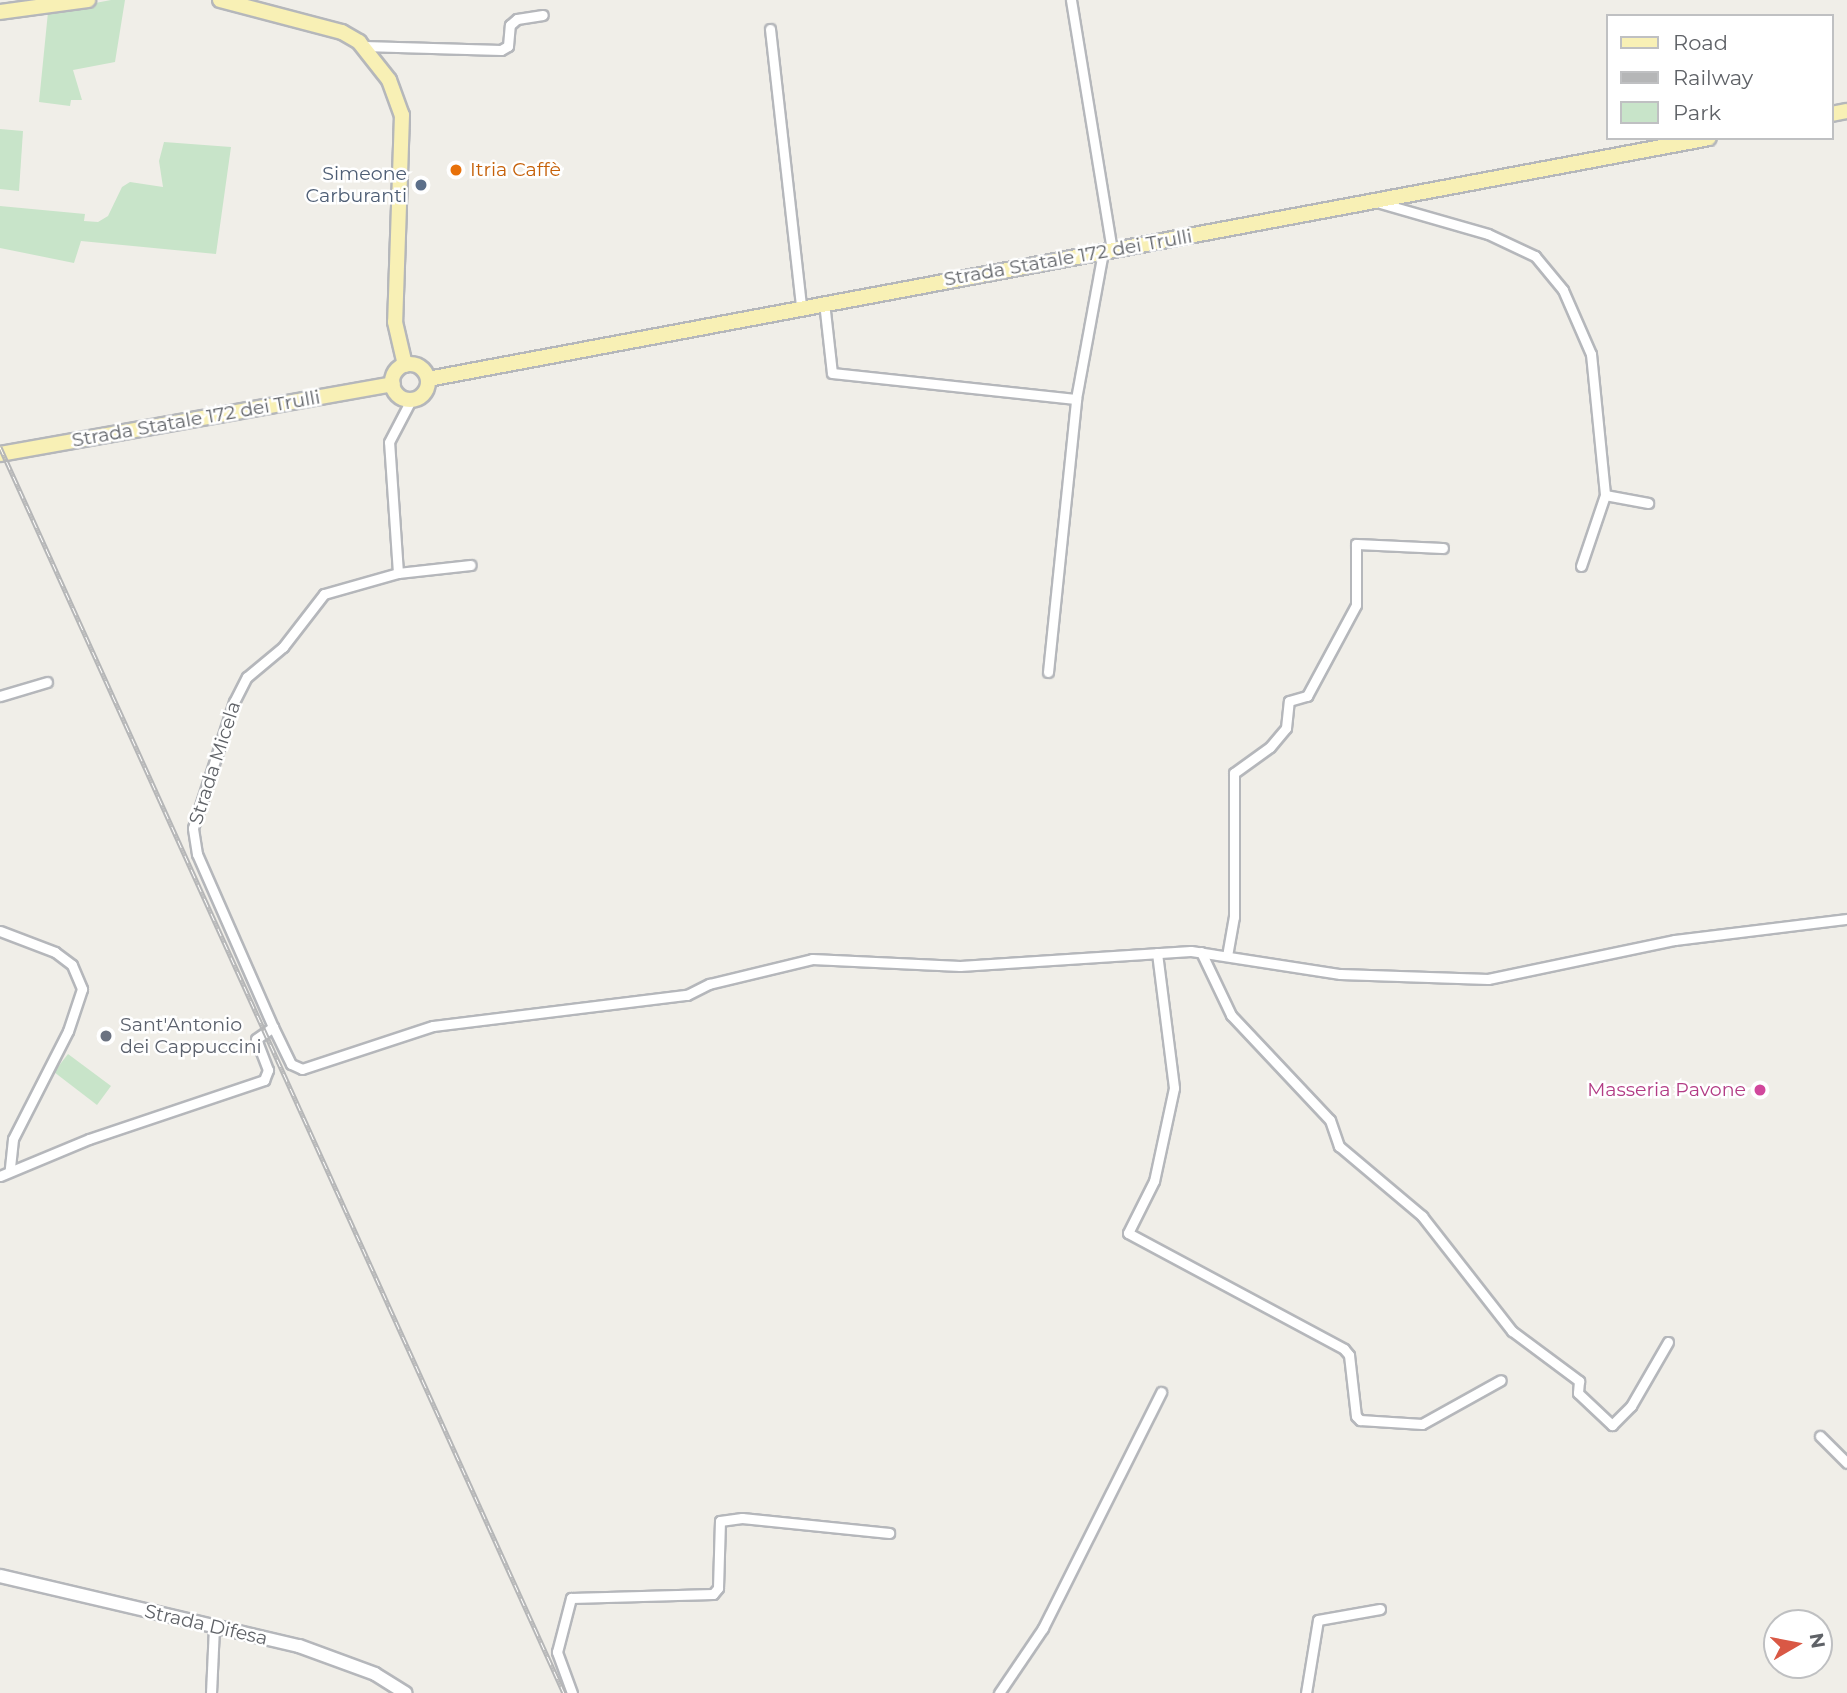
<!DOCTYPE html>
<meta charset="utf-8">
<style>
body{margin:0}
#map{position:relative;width:1847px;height:1693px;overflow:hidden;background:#f0eee8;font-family:Montserrat,sans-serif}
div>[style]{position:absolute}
.green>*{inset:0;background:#c8e4c9}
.roads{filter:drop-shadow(2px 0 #b5b7bb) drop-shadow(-2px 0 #b5b7bb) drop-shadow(0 2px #b5b7bb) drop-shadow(0 -2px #b5b7bb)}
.street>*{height:9px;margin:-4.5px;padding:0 4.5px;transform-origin:4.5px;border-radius:4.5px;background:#fff}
.secondary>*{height:12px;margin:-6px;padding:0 6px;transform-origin:6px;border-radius:6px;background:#fff}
.primary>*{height:14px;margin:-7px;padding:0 7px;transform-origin:7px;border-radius:7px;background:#f8f0b5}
.primary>.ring{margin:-7px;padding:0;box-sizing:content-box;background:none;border:14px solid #f8f0b5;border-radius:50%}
.rail>*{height:5px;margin-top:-2.5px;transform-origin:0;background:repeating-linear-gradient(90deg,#fff 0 8px,#b5b6b7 0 16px);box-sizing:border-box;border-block:2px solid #b5b6b7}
.dots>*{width:19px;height:19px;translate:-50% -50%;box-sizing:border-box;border:4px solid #fff;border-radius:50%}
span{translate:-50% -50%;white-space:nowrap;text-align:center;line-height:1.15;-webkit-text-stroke:5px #fff;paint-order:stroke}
.food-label{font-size:19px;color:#c56008}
.left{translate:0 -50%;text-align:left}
.service-label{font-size:19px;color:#4e5e75}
.right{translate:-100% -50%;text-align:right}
.street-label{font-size:19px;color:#5f6267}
.worship-label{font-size:19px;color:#5b616d}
.hotel-label{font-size:19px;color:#b23c85}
.legend{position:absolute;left:1606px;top:14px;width:228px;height:126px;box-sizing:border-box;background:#fff;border:2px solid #bfc0c2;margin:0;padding:9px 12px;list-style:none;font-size:21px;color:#5f6267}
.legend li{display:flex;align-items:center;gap:14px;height:35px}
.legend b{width:35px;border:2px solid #bfc0c2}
.north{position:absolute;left:1763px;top:1609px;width:70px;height:70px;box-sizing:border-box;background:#fff;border:2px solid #bfc0c2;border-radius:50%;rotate:80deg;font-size:19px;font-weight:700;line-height:28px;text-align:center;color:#5f6267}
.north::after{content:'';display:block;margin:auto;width:24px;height:32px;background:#d95845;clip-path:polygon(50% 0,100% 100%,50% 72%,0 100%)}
</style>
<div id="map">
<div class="green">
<i style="clip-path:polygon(111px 0,125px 0,115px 62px,73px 70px,82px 100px,71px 100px,70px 106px,39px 102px,48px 12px)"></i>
<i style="clip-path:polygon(0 129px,23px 131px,19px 191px,0 189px)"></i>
<i style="clip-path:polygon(164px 142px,231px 147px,216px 254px,81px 241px,74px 263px,0 248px,0 206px,85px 214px,84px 221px,98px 222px,108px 216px,122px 187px,130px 182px,163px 187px,159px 161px)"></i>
<i style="clip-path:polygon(68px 1054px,111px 1086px,97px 1105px,54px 1072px)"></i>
</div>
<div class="roads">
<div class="street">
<i style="left:1071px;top:0;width:253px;rotate:80.7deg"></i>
<i style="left:770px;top:29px;width:279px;rotate:83.6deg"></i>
<i style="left:363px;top:46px;width:138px;rotate:1.7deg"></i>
<i style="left:501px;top:50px;width:8px;rotate:-30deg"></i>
<i style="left:508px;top:46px;width:21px;rotate:-85deg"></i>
<i style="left:510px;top:25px;width:9px;rotate:-41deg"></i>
<i style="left:517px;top:19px;width:26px;rotate:-9deg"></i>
<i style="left:1380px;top:203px;width:112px;rotate:16deg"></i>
<i style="left:1488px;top:234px;width:52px;rotate:25.1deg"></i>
<i style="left:1535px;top:256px;width:44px;rotate:50.5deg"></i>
<i style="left:1563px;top:290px;width:70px;rotate:66.4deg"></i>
<i style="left:1591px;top:354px;width:142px;rotate:84.3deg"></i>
<i style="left:1605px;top:495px;width:44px;rotate:10.5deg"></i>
<i style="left:824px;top:302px;width:71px;rotate:83.6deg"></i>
<i style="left:832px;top:373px;width:245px;rotate:6.1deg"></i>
<i style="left:1581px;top:566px;width:75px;rotate:-71.3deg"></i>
<i style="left:398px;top:573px;width:73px;rotate:-6.3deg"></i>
<i style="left:1048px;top:672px;width:274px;rotate:-84.1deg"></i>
<i style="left:1076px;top:399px;width:149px;rotate:-79.6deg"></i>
<i style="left:0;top:696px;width:49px;rotate:-16.6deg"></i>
<i style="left:0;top:931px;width:59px;rotate:20.9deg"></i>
<i style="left:55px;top:952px;width:21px;rotate:37deg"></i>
<i style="left:72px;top:965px;width:26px;rotate:67deg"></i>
<i style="left:82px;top:989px;width:44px;rotate:108.4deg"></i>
<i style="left:68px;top:1031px;width:121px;rotate:117deg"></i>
<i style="left:13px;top:1139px;width:31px;rotate:96deg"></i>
<i style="left:1201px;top:952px;width:70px;rotate:64.5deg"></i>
<i style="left:1231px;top:1015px;width:144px;rotate:46.7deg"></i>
<i style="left:1330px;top:1120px;width:28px;rotate:71deg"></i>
<i style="left:1339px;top:1146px;width:109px;rotate:40.1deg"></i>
<i style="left:1422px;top:1216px;width:146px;rotate:52deg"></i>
<i style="left:1512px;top:1331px;width:84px;rotate:36.7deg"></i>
<i style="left:1579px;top:1381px;width:12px;rotate:95deg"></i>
<i style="left:1578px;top:1393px;width:47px;rotate:43.3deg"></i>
<i style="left:1612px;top:1425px;width:27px;rotate:-45deg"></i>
<i style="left:1631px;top:1406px;width:74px;rotate:-60deg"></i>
<i style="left:1157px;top:953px;width:136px;rotate:82.8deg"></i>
<i style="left:1174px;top:1088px;width:95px;rotate:102.1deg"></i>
<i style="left:1154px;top:1181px;width:58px;rotate:116.6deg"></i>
<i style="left:1128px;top:1233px;width:245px;rotate:28.2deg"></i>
<i style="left:1344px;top:1349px;width:8px;rotate:50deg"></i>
<i style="left:1349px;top:1355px;width:61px;rotate:83.5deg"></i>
<i style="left:1356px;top:1416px;width:6px;rotate:45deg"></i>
<i style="left:1360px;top:1420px;width:62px;rotate:3.7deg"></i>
<i style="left:1422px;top:1424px;width:90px;rotate:-29.1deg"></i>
<i style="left:1227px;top:956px;width:40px;rotate:-80deg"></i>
<i style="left:1234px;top:917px;width:144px;rotate:-90deg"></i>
<i style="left:1234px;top:773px;width:44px;rotate:-35.8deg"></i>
<i style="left:1270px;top:747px;width:25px;rotate:-50deg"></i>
<i style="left:1286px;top:728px;width:27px;rotate:-84deg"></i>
<i style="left:1289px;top:701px;width:19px;rotate:-16deg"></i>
<i style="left:1307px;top:696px;width:103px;rotate:-61.7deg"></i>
<i style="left:1356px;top:605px;width:61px;rotate:-90deg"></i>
<i style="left:1356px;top:544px;width:87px;rotate:2.6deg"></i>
<i style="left:273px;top:1027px;width:189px;rotate:-113.7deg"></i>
<i style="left:197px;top:854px;width:26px;rotate:-99deg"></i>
<i style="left:193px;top:828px;width:133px;rotate:-72deg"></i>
<i style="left:234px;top:702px;width:28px;rotate:-63deg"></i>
<i style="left:247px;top:677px;width:47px;rotate:-39.8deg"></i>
<i style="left:283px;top:647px;width:67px;rotate:-52.3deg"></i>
<i style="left:324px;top:594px;width:77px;rotate:-15.8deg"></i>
<i style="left:398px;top:573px;width:131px;rotate:-93.9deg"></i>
<i style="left:389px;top:442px;width:47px;rotate:-62.4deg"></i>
<i style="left:0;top:1176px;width:96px;rotate:-22.6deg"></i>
<i style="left:89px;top:1139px;width:185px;rotate:-18.6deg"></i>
<i style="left:264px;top:1080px;width:11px;rotate:-68deg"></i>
<i style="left:268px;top:1070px;width:33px;rotate:-111deg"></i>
<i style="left:256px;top:1039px;width:21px;rotate:-35deg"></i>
<i style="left:273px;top:1027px;width:41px;rotate:64.1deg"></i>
<i style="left:291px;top:1064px;width:12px;rotate:24deg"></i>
<i style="left:302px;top:1069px;width:138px;rotate:-18.2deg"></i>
<i style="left:433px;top:1026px;width:256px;rotate:-7deg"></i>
<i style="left:687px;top:995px;width:25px;rotate:-27deg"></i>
<i style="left:709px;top:984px;width:106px;rotate:-13.6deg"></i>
<i style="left:812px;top:959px;width:148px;rotate:2.7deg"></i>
<i style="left:960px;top:966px;width:231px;rotate:-3.7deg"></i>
<i style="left:1191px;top:951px;width:151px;rotate:8.8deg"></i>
<i style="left:1340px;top:974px;width:148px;rotate:1.9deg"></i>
<i style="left:1488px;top:979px;width:191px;rotate:-11.8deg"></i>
<i style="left:1675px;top:940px;width:173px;rotate:-7deg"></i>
<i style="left:1820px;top:1436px;width:38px;rotate:45deg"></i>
<i style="left:211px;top:1693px;width:65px;rotate:-87.4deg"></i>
<i style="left:572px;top:1693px;width:44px;rotate:-110.1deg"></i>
<i style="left:557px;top:1652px;width:56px;rotate:-75.5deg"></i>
<i style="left:571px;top:1598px;width:142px;rotate:-1.6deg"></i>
<i style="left:713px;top:1594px;width:8px;rotate:-50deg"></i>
<i style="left:718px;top:1588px;width:67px;rotate:-88.3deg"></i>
<i style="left:720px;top:1521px;width:22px;rotate:-8deg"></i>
<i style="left:742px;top:1518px;width:148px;rotate:5.8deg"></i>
<i style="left:999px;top:1693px;width:78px;rotate:-55.9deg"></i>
<i style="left:1043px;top:1628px;width:264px;rotate:-63.4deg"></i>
<i style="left:1306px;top:1693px;width:74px;rotate:-80.7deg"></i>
<i style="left:1318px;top:1620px;width:63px;rotate:-10.1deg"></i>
</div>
<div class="secondary">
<i style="left:0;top:1576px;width:307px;rotate:13.2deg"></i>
<i style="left:299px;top:1646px;width:81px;rotate:20.2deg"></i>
<i style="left:375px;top:1674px;width:36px;rotate:32deg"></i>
</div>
<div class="primary">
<i style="left:220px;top:0;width:126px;rotate:14.7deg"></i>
<i style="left:342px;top:32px;width:20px;rotate:30deg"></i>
<i style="left:359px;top:42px;width:48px;rotate:51.7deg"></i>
<i style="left:389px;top:80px;width:37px;rotate:70deg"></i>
<i style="left:402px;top:115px;width:207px;rotate:91.9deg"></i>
<i style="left:395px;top:322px;width:44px;rotate:76.9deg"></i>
<i style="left:0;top:12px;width:89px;rotate:-7.8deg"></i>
<i style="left:1831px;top:114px;width:16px;rotate:-11deg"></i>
<i class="ring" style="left:392px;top:364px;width:22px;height:22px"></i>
<i style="left:428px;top:379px;width:1303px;rotate:-10.65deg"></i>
<i style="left:0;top:454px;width:399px;rotate:-10.1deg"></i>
</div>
</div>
<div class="rail">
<i style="left:0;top:447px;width:1368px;rotate:65.65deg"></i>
</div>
<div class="dots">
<i style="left:456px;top:170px;background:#e8710a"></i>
<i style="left:421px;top:185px;background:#5c6f8a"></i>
<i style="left:106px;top:1036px;background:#6b7280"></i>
<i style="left:1760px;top:1090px;background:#d1479c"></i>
</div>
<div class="food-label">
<span class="left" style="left:470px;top:170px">Itria Caffè</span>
</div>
<div class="service-label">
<span class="right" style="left:407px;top:185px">Simeone<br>Carburanti</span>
</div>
<div class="street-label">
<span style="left:1068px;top:258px;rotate:-10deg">Strada Statale 172 dei Trulli</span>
<span style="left:196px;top:419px;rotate:-10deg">Strada Statale 172 dei Trulli</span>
<span style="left:215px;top:763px;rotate:-72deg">Strada Micela</span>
<span style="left:206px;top:1625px;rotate:13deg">Strada Difesa</span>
</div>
<div class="worship-label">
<span class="left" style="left:120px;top:1036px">Sant'Antonio<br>dei Cappuccini</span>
</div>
<div class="hotel-label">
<span class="right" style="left:1746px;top:1090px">Masseria Pavone</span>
</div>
<ul class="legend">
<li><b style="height:9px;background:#f8f0b5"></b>Road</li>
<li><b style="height:9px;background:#b5b6b7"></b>Railway</li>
<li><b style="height:19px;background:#c8e4c9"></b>Park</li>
</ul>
<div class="north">N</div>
</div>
